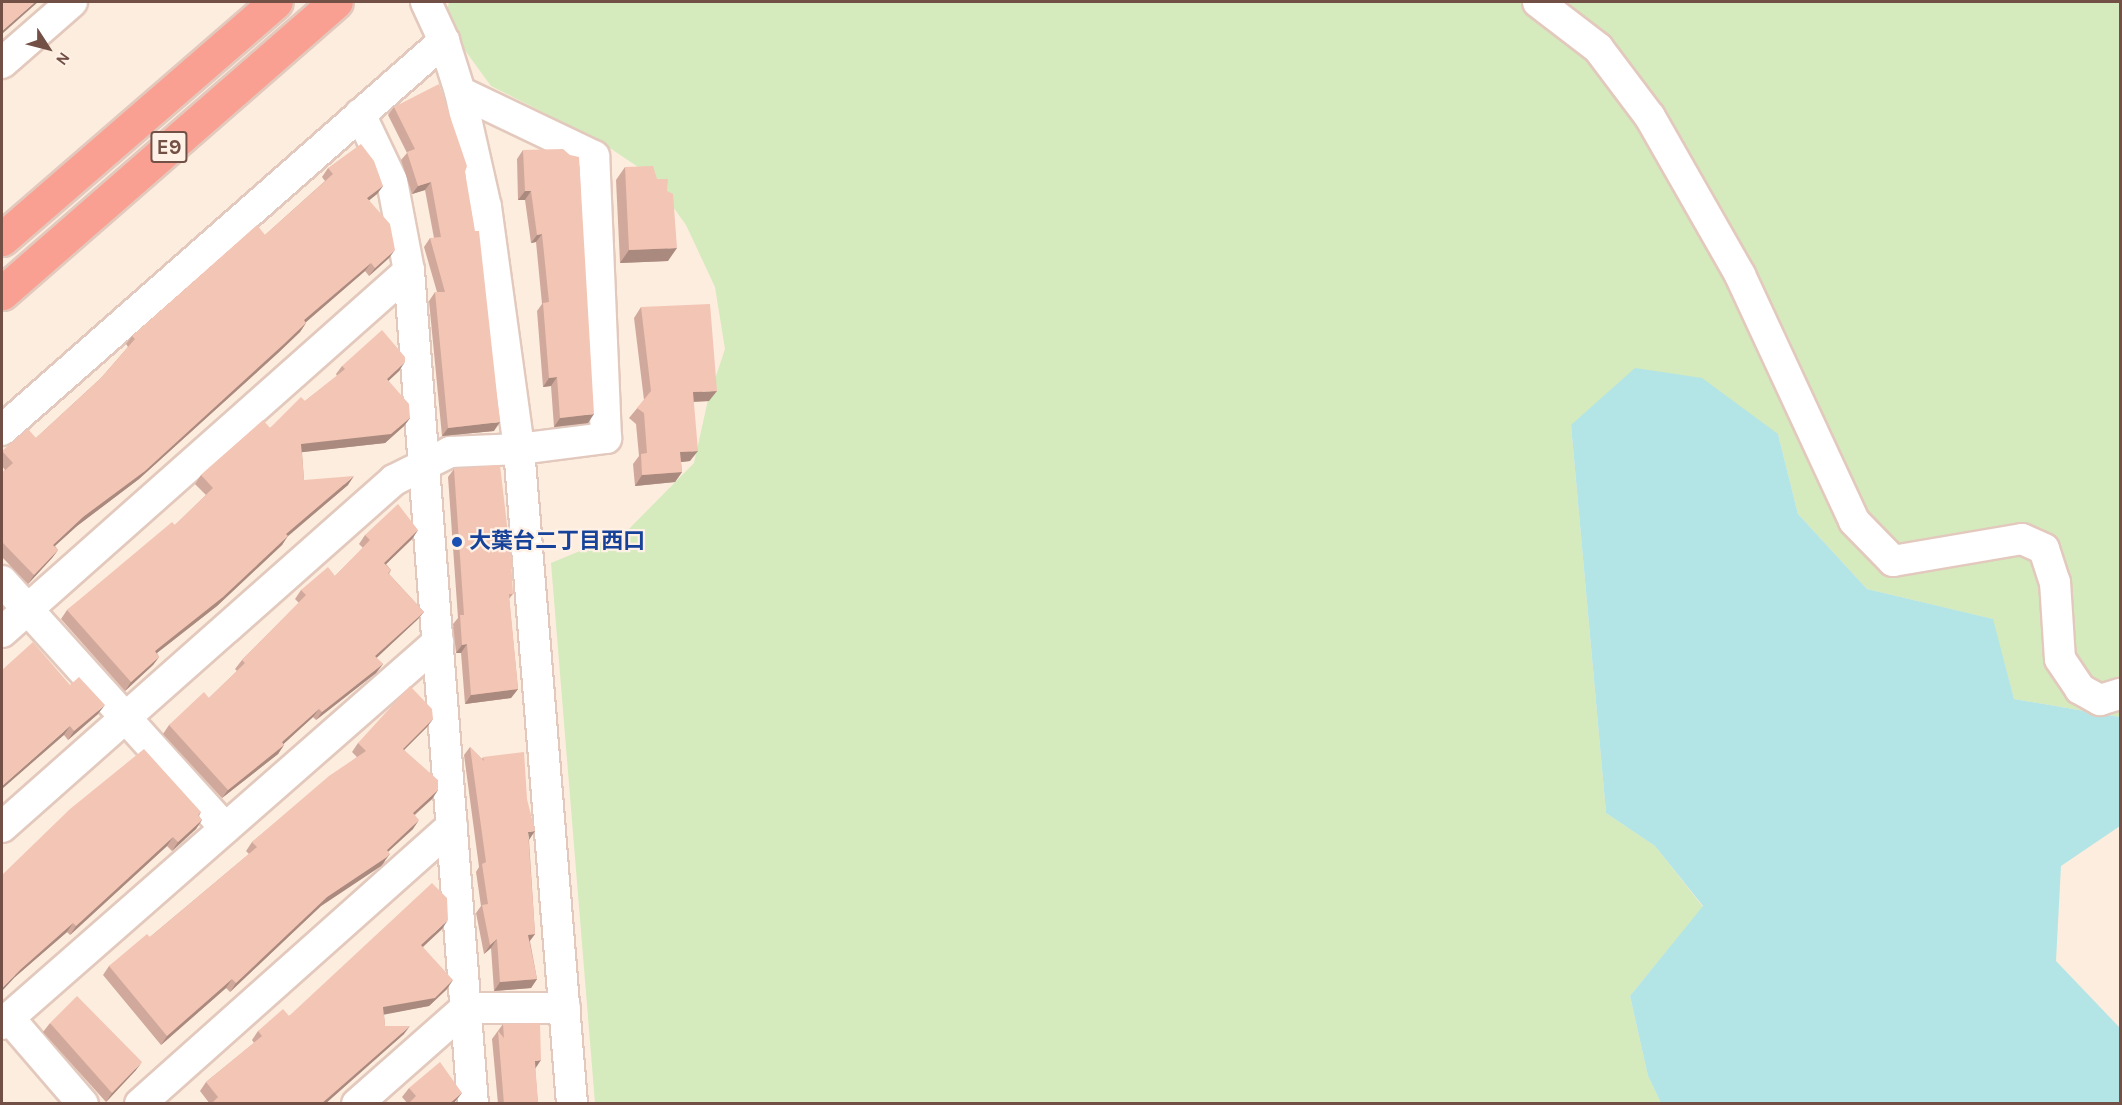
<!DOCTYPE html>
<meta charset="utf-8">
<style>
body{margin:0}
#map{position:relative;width:2122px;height:1105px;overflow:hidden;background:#fdedde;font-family:Karla,"Noto Sans JP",sans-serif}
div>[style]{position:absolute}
.green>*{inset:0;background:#d5eabd}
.water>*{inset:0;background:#b3e5e6}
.roads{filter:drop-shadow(2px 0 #e3c9bd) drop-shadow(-2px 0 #e3c9bd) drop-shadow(0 2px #e3c9bd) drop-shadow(0 -2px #e3c9bd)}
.minor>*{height:30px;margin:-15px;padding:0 15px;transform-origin:15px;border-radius:15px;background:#fff}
.highway>*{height:33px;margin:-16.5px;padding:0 16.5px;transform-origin:16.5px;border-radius:16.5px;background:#faa092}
.wall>*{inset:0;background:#d1a99c}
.shaded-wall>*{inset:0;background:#aa8a7f}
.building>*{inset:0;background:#f3c5b5}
.dots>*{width:16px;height:16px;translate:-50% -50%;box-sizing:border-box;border:3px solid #fff1e5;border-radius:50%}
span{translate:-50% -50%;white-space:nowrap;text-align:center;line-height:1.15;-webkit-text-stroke:4.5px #fff1e5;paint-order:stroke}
.shield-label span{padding:2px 4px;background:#fff1e5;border:2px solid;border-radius:4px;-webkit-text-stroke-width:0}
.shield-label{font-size:21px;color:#735046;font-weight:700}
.transit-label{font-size:22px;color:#164399;font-weight:700}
.left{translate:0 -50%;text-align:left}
.frame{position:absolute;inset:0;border:3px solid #735046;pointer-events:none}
.north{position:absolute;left:18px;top:18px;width:60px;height:60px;-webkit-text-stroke:4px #fff1e5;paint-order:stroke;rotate:126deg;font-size:16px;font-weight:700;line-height:24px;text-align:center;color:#735046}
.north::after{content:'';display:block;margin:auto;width:21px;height:27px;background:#735046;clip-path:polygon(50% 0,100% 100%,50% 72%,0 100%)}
</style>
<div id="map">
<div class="green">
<i style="clip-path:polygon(449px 2px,2120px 2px,2120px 717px,2014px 699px,1992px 619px,1867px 589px,1798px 514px,1778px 434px,1571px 425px,1606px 813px,1655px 846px,1703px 907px,1630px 996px,1648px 1076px,1661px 1103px,595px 1103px,551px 563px,626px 532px,694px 463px,708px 400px,725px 349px,715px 287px,686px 225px,650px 175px,598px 140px,491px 86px,445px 23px)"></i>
</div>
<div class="water">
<i style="clip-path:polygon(1635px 368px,1702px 378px,1778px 434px,1798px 514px,1867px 589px,1993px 619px,2014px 699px,2120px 717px,2120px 826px,2061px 866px,2056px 961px,2120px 1028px,2120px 1103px,1661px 1103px,1648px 1076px,1630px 996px,1703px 906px,1655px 846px,1606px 813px,1571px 425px)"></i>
</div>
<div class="roads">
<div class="minor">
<i style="left:426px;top:2px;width:43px;rotate:65.2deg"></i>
<i style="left:444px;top:41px;width:53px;rotate:72.6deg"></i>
<i style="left:460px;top:92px;width:118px;rotate:77.3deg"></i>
<i style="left:486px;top:207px;width:244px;rotate:82.2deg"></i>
<i style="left:519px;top:449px;width:657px;rotate:85.37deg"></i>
<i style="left:1538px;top:2px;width:76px;rotate:37.5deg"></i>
<i style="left:1598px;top:48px;width:86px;rotate:53deg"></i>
<i style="left:1650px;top:117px;width:182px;rotate:60.3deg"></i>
<i style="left:1740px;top:275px;width:271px;rotate:65.1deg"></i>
<i style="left:1854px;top:521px;width:56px;rotate:45.7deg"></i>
<i style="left:1893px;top:561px;width:131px;rotate:-9.7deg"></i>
<i style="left:2022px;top:539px;width:24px;rotate:24deg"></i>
<i style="left:2044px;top:549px;width:35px;rotate:72deg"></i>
<i style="left:2055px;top:582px;width:77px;rotate:86.3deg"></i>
<i style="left:2060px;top:659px;width:36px;rotate:56deg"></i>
<i style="left:2080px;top:689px;width:23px;rotate:29deg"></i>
<i style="left:2100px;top:700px;width:21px;rotate:-17deg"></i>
<i style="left:2px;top:63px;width:93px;rotate:-41.1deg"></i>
<i style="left:360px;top:114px;width:74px;rotate:64.5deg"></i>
<i style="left:392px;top:181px;width:92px;rotate:79.3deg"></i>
<i style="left:409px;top:271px;width:835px;rotate:85.61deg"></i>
<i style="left:2px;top:430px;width:589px;rotate:-41.35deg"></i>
<i style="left:2px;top:581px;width:333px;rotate:47.9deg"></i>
<i style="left:2px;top:632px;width:544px;rotate:-41.57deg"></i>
<i style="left:2px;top:827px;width:524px;rotate:-41.52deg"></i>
<i style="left:394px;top:480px;width:63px;rotate:-26.6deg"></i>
<i style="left:450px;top:452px;width:69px;rotate:-2.5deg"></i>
<i style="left:519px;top:449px;width:88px;rotate:-7.2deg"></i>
<i style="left:606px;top:438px;width:282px;rotate:-92.4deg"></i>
<i style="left:594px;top:156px;width:148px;rotate:-154.5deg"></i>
<i style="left:9px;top:1018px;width:113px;rotate:49.3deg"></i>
<i style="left:2px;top:1024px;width:580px;rotate:-41.22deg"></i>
<i style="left:140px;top:1104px;width:418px;rotate:-41.7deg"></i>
<i style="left:357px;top:1104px;width:145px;rotate:-41.4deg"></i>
<i style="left:466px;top:1008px;width:99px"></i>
</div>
<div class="highway">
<i style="left:2px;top:239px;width:362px;rotate:-40.9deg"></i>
<i style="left:2px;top:293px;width:443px;rotate:-41.1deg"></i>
</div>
</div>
<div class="wall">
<i style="clip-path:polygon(394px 107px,465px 172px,494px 431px,442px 436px,429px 301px,435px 292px,437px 292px,424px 247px,430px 238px,434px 238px,425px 190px,412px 194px,401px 160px,407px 153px,388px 115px)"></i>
<i style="clip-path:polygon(523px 150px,588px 423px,554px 427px,551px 386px,543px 387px,537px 311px,542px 304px,536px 242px,531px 243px,525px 200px,518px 200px,517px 159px)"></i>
<i style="clip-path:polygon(625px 167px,657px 179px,667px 191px,668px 261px,620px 263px,616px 180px)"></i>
<i style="clip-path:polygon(328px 168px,383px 186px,377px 194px,369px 200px,389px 258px,369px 276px,365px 271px,306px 322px,306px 323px,300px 332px,278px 353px,139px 479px,77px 526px,55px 546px,58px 550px,52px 558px,28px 584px,2px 557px,2px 473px,5px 470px,2px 466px,2px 451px,36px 438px,101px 378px,128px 347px,126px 344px,132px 336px,265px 235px,325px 181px,322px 177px)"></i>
<i style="clip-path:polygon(641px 307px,709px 401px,694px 402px,690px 461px,681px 462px,682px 472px,675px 482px,635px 486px,633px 464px,639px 456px,636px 424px,629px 418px,644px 400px,634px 318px)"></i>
<i style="clip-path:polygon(342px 366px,399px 371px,388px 381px,410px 418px,404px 426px,385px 443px,302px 452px,304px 480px,348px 485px,287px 536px,282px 545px,217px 606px,157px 653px,159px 657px,153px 665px,125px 691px,61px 619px,67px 610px,175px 525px,206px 495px,195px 484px,201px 475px,270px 428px,305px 401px,337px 376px,336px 374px)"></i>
<i style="clip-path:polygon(454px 469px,513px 594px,509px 599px,518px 689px,511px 698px,465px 704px,461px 653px,456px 653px,453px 624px,458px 618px,448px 477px)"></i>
<i style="clip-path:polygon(418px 530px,412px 539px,386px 564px,391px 570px,389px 574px,424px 612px,417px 620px,376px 658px,383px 664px,376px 673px,316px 720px,313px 717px,283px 744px,284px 745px,278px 754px,222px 798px,163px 734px,169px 725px,209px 698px,237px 671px,235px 669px,242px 660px,299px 603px,295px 599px,301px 590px,335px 576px,363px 548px,359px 544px,365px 535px)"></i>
<i style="clip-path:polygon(70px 685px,98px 714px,68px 740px,64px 735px)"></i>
<i style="clip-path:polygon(433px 719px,427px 727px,404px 750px,438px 790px,432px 799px,415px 815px,413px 829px,388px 852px,384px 863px,381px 866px,321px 906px,230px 992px,226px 988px,161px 1045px,103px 975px,109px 966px,150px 937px,249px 854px,246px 851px,252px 842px,357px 757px,352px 752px,358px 743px)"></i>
<i style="clip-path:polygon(470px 747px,482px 759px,483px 757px,529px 840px,535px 934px,530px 941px,537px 979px,531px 988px,494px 991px,491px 948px,484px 954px,476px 913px,481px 906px,476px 872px,479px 867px,464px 755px)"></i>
<i style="clip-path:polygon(201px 812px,199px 816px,202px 820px,196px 829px,172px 851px,167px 846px,70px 935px,67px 932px,15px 977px,2px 875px)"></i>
<i style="clip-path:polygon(442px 929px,423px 947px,447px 989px,429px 1006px,384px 1014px,385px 1026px,404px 1034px,325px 1104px,210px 1104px,200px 1091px,206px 1082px,254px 1043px,252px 1040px,258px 1031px,289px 1016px)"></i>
<i style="clip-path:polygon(50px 1023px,136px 1070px,106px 1102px,43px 1032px)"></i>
<i style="clip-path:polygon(503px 1024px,535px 1068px,538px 1104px,498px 1104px,492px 1039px)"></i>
<i style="clip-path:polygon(409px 1088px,462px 1093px,453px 1104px,408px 1104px,402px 1097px)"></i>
</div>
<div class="shaded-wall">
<i style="clip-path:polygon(35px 2px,38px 2px,2px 34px,2px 31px)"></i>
<i style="clip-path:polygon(431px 182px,425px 190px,412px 194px,418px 186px)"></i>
<i style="clip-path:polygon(383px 186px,377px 194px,361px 207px,367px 198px)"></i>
<i style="clip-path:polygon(525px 191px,531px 191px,525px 200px,518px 200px)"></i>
<i style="clip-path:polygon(542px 234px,536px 242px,531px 243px,537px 235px)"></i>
<i style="clip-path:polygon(677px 248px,668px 261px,620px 263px,629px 250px)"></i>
<i style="clip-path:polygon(395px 250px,389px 258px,369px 276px,375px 268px)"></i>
<i style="clip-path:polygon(371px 263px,365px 271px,298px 329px,304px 320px)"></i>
<i style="clip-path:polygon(306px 323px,300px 332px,278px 353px,139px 479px,77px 526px,47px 553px,53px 545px,83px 517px)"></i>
<i style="clip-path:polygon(405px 362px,399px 371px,381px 388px,387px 379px)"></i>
<i style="clip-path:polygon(557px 377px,551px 386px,543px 387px,549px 378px)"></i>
<i style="clip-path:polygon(717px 391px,709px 401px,686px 402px,693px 392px)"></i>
<i style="clip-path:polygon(594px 414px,588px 423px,554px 427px,560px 418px)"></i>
<i style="clip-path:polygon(410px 418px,404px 426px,385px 443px,295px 453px,301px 444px)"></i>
<i style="clip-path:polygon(500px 422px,494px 431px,442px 436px,448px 428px)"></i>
<i style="clip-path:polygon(698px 451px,690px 461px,673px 463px,680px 452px)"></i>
<i style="clip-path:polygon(682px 472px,675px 482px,635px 486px,642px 475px)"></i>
<i style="clip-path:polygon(354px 476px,348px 485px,280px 543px,286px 534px)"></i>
<i style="clip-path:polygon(418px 530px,412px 539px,378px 572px,384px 563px)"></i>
<i style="clip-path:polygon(288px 536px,282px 545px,217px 606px,148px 660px,155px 651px)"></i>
<i style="clip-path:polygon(58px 550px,52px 558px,28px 584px,34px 575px)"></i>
<i style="clip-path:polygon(424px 612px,417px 620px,369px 665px,375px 656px)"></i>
<i style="clip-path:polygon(467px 644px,461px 653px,456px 653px,462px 645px)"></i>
<i style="clip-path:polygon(159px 657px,153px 665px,125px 691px,131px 682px)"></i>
<i style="clip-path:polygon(383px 664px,376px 673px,316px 720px,322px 712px)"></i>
<i style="clip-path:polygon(518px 689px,511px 698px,465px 704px,471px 695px)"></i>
<i style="clip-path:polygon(105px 705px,98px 714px,68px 740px,74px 731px)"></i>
<i style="clip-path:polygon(319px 709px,313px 717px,276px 751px,282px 742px)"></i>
<i style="clip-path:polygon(433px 719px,427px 727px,397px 757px,403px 749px)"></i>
<i style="clip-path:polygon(70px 726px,64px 735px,2px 789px,2px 786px)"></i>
<i style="clip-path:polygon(284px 745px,278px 754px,222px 798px,228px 790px)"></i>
<i style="clip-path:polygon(438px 790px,432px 799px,407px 821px,413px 813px)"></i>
<i style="clip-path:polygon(202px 820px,196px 829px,172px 851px,178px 842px)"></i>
<i style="clip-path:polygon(419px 820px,413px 829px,380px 859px,387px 850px)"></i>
<i style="clip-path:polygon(535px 831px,529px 840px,528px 832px)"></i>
<i style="clip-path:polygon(173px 837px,167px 846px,70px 935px,76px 926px)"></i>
<i style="clip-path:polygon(390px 854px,381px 866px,321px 906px,230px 992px,236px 983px,327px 897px)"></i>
<i style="clip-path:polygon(448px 920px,442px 929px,415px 954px,421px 945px)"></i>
<i style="clip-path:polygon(73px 923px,67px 932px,15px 977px,2px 991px,2px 988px,21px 969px)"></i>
<i style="clip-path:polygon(535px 934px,528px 943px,528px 935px)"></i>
<i style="clip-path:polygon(497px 939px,491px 948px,484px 954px,490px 945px)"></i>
<i style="clip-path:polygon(232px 979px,226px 988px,161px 1045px,167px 1036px)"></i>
<i style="clip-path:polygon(537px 979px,531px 988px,494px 991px,500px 982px)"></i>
<i style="clip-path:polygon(453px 980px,447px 989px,429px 1006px,377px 1016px,383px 1007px)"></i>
<i style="clip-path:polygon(410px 1026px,404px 1034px,325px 1104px,321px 1104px)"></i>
<i style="clip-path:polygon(541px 1060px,535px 1069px,535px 1061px)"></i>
<i style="clip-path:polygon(142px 1062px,136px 1070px,106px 1102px,112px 1093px)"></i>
<i style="clip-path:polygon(462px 1093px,453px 1104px,449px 1104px)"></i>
</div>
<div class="building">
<i style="clip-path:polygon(2px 2px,35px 2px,2px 31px)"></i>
<i style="clip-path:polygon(439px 84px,467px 166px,465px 172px,475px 231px,479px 231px,500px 422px,448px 428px,435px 292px,445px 292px,430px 238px,441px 237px,431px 182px,418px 186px,407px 152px,415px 149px,394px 107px)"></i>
<i style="clip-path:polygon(361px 144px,374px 161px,383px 186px,367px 198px,390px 224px,395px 250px,375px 268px,371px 263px,304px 320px,306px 323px,284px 344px,145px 471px,83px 517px,53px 545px,58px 550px,34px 575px,2px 542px,2px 473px,13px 463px,2px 451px,28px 429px,36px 438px,101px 378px,135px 339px,132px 336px,257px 225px,265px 235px,333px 174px,328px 168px)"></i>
<i style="clip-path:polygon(563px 149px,570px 155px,579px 157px,594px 414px,560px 418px,557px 377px,549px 378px,543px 303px,549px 302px,542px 234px,537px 235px,531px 191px,525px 191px,523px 150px)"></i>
<i style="clip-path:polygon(653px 166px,657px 179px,668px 179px,667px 191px,673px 194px,677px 248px,629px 250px,625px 167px)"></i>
<i style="clip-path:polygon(710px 304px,717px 391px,693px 392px,698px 451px,680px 452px,682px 472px,642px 475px,641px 454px,647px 453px,644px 413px,637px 408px,651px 391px,641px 307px)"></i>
<i style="clip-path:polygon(382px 330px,405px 357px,405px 362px,387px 379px,409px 404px,410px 418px,391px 434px,301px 444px,304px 480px,354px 476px,286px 534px,288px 536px,223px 597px,155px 651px,159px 657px,131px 682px,67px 610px,172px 522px,175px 525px,213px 488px,201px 475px,204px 472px,263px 420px,270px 428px,301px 397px,305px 401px,345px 369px,342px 366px)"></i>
<i style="clip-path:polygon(500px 465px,511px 559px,513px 594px,509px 594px,518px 689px,471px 695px,467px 644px,462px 645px,460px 615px,464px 615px,454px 469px)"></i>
<i style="clip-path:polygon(398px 504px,418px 530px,384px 563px,391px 570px,388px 573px,424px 612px,375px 656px,383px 664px,322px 712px,319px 709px,282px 742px,284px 745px,228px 790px,169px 725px,204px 692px,209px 698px,245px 663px,242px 660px,306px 595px,301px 590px,328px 567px,335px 576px,370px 540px,365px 535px)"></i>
<i style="clip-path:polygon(33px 642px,70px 685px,79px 677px,105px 705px,74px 731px,70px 726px,2px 786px,2px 670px)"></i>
<i style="clip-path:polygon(410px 686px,432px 709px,433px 719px,403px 749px,438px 780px,438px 790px,413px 813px,419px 820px,387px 850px,390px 854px,387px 857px,327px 897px,236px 983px,232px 979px,167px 1036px,109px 966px,147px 934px,150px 937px,257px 847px,252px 842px,329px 776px,366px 751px,358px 743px)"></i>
<i style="clip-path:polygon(470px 747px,484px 761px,483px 757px,524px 752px,527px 799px,535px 831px,528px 832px,535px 934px,528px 935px,537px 979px,500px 982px,497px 939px,490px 945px,482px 905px,488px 904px,482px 864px,486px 862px)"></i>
<i style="clip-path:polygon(144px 749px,201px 812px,198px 815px,202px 820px,178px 842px,173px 837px,76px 926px,73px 923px,21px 969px,2px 988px,2px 875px,70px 809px)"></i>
<i style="clip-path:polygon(432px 883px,447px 898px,448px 920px,421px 945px,453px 980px,435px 998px,383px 1007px,385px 1026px,410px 1026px,321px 1104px,211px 1104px,218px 1097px,206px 1082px,262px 1036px,258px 1031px,283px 1009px,289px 1016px)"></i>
<i style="clip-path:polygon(77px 996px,142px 1062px,112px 1093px,50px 1023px)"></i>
<i style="clip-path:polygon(540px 1023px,541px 1060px,535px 1061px,538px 1104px,504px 1104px,498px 1031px,504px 1038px,503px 1024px)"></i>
<i style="clip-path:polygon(440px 1062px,462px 1093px,449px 1104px,408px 1104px,416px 1096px,409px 1088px)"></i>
</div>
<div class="dots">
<i style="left:457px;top:542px;background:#1a4fb4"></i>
</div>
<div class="shield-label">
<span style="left:169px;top:147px">E9</span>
</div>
<div class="transit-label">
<span class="left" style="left:469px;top:542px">大葉台二丁目西口</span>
</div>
<div class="frame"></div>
<div class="north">N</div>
</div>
